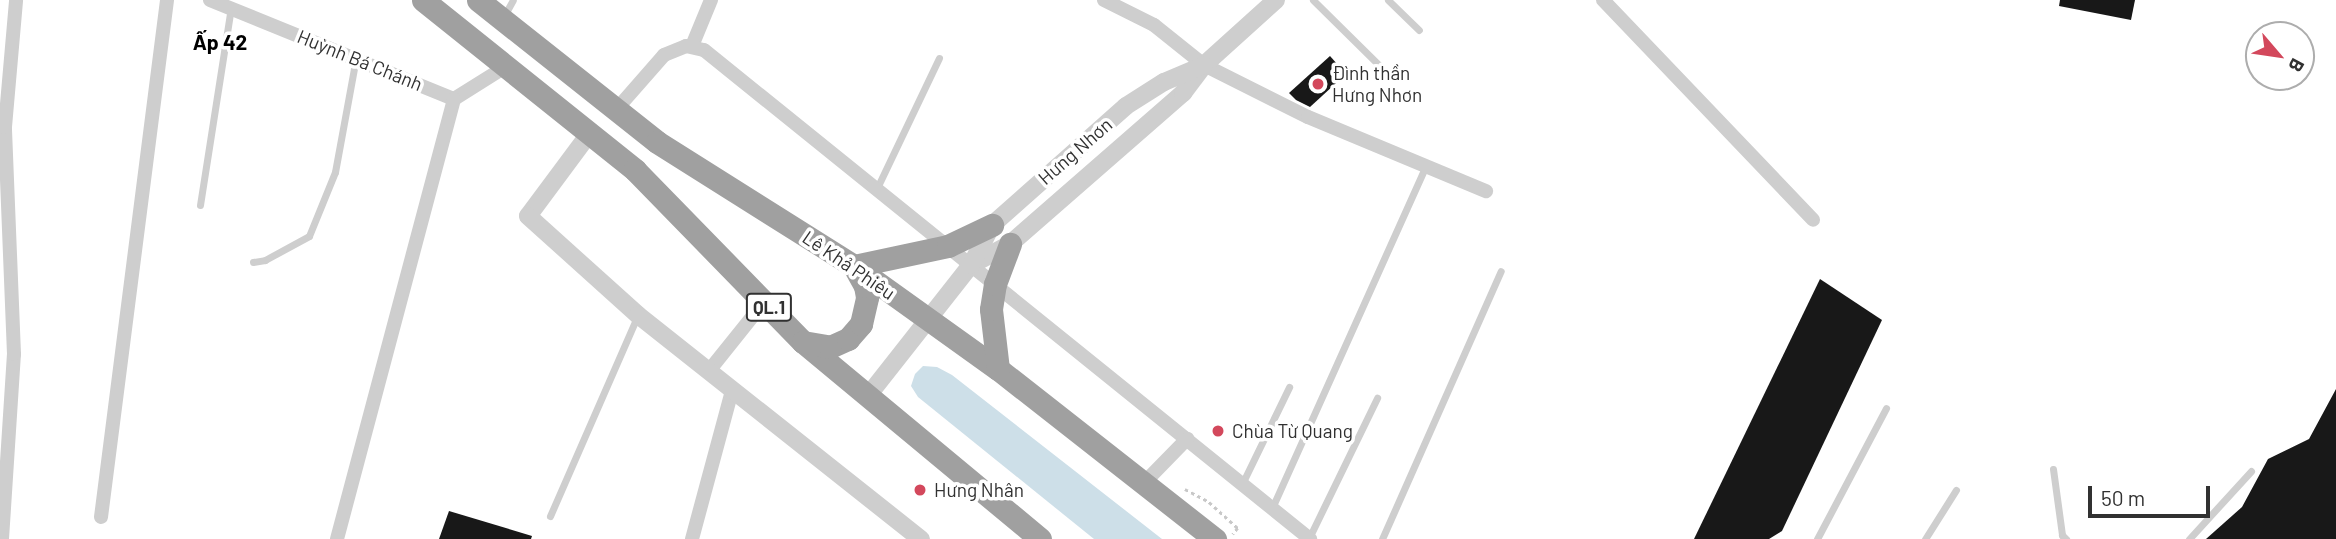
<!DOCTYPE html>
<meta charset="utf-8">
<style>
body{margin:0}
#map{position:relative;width:2336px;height:539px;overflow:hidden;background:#fff;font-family:Barlow,sans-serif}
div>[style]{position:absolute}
.water>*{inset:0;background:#cddfe8}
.building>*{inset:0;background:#181818}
.path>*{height:2.5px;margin-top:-1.25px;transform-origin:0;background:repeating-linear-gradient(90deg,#c8c8c8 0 3.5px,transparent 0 7px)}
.service>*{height:7px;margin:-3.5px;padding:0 3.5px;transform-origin:3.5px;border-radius:3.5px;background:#cecece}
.minor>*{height:14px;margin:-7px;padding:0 7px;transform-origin:7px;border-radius:7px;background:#cecece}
.tertiary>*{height:18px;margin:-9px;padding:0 9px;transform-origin:9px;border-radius:9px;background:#cecece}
.trunk>*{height:23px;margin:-11.5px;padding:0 11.5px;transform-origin:11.5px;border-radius:11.5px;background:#a0a0a0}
.dots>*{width:19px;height:19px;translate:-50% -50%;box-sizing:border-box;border:4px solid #fff;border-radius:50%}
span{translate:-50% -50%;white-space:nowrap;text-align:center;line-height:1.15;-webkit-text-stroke:7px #fff;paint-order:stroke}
.shield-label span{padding:2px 5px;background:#fff;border:2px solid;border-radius:5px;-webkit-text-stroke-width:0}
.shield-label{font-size:18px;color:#313131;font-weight:700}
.street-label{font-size:19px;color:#313131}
.poi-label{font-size:19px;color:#313131}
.left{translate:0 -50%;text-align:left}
.neighbourhood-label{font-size:21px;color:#000;font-weight:700}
.north{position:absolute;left:2245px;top:21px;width:70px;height:70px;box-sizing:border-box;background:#fff;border:2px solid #adadad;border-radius:50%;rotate:119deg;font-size:19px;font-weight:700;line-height:28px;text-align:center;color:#313131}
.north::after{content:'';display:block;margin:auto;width:24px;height:32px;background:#d3485c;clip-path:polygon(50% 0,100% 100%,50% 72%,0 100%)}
.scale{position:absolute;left:2088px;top:486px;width:122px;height:32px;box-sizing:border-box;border:4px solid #313131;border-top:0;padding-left:9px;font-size:21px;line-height:24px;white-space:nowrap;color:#313131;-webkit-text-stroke:5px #fff;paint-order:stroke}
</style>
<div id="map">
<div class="water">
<i style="clip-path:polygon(923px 366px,937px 367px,952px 375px,1162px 539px,1094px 539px,918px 397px,911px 386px,915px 374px)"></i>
</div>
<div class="building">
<i style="clip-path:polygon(2060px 0,2135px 0,2131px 20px,2059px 6px)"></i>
<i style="clip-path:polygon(1330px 56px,1346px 74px,1310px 107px,1296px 100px,1289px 93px)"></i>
<i style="clip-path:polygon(1820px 279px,1882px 320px,1782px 531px,1769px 539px,1694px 539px)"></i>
<i style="clip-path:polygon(2336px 389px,2336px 539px,2206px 539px,2242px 507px,2268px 459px,2309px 439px)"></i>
<i style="clip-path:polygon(449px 511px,532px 536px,531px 539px,439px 539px)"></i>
</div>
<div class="path">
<i style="left:1185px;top:489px;width:27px;rotate:28deg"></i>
<i style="left:1209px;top:502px;width:39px;rotate:42deg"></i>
<i style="left:1238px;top:528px;width:8px;rotate:130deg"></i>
</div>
<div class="service">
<i style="left:1313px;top:0;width:95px;rotate:44.6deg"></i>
<i style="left:1388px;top:0;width:43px;rotate:44.1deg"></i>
<i style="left:504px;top:16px;width:18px;rotate:-61deg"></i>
<i style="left:877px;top:188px;width:144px;rotate:-64.5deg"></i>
<i style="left:200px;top:205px;width:199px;rotate:-81.1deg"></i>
<i style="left:253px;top:262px;width:12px;rotate:-9deg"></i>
<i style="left:265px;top:260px;width:50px;rotate:-28.6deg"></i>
<i style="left:309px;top:236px;width:69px;rotate:-67.9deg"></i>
<i style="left:335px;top:172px;width:116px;rotate:-79.6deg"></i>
<i style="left:2053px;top:469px;width:67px;rotate:82.2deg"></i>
<i style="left:2062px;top:535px;width:6px;rotate:45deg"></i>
<i style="left:1242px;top:484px;width:108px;rotate:-64.1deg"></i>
<i style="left:1272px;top:508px;width:375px;rotate:-65.8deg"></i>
<i style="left:550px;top:516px;width:219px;rotate:-66.4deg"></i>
<i style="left:1309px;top:538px;width:156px;rotate:-64.1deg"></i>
<i style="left:1382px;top:539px;width:293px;rotate:-66.1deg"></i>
<i style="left:1817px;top:539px;width:148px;rotate:-62.2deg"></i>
<i style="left:1925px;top:539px;width:58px;rotate:-57.7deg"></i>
<i style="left:2189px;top:539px;width:92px;rotate:-47.6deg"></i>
</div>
<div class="minor">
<i style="left:210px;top:0;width:263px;rotate:22.1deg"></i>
<i style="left:454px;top:99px;width:60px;rotate:-32.1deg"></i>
<i style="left:1104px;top:0;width:56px;rotate:26.6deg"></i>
<i style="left:1154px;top:25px;width:64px;rotate:38.7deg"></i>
<i style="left:1204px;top:65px;width:116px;rotate:26.6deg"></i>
<i style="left:1308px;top:117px;width:193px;rotate:22.6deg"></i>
<i style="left:1603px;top:0;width:304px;rotate:46.3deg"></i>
<i style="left:692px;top:46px;width:50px;rotate:-67.6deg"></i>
<i style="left:615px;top:111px;width:74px;rotate:-48.8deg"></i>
<i style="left:664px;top:55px;width:24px;rotate:-22deg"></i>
<i style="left:686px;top:46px;width:18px;rotate:13deg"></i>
<i style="left:704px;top:50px;width:779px;rotate:38.9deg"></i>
<i style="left:708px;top:372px;width:90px;rotate:-51.3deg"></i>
<i style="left:1144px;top:483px;width:62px;rotate:-45.7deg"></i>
<i style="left:101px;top:517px;width:521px;rotate:-82.72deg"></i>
<i style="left:2px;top:539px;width:185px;rotate:-86.3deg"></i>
<i style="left:14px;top:354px;width:227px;rotate:-92.3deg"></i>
<i style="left:5px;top:127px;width:127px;rotate:-85deg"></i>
<i style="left:337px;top:539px;width:455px;rotate:-75.1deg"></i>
<i style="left:692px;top:539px;width:153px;rotate:-74.9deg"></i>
</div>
<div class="tertiary">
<i style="left:589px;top:134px;width:102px;rotate:126.6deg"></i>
<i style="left:528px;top:216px;width:148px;rotate:42deg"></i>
<i style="left:638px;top:315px;width:361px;rotate:38.4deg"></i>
<i style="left:971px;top:265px;width:44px;rotate:-28.3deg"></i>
<i style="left:1010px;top:244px;width:230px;rotate:-41.1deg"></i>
<i style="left:1183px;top:93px;width:35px;rotate:-53deg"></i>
<i style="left:1204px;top:65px;width:97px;rotate:-42.1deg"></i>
<i style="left:867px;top:397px;width:168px;rotate:-51.8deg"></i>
<i style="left:971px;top:265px;width:45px;rotate:-62.3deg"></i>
<i style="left:992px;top:225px;width:179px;rotate:-41.6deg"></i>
<i style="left:1126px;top:106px;width:45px;rotate:-32.3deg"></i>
<i style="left:1164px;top:82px;width:43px;rotate:-23deg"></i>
</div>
<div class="trunk">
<i style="left:423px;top:0;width:272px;rotate:38.7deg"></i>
<i style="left:635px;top:170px;width:240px;rotate:45.7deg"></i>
<i style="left:803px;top:342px;width:308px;rotate:39.7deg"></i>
<i style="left:478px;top:0;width:228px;rotate:38.4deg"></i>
<i style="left:657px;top:142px;width:233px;rotate:32.2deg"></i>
<i style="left:854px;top:266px;width:177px;rotate:35.6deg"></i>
<i style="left:998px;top:369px;width:276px;rotate:38.1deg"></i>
<i style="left:854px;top:266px;width:96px;rotate:-12deg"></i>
<i style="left:948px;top:246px;width:49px;rotate:-25.5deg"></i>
<i style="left:803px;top:342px;width:27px;rotate:10deg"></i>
<i style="left:830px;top:347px;width:20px;rotate:-24deg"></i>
<i style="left:848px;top:339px;width:20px;rotate:-49deg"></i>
<i style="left:861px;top:324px;width:28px;rotate:-77deg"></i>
<i style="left:867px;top:297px;width:11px;rotate:-100deg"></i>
<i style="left:865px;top:286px;width:23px;rotate:-119deg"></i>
<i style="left:998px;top:369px;width:60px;rotate:-96.7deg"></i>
<i style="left:991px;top:309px;width:25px;rotate:-81deg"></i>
<i style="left:995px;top:284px;width:43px;rotate:-69.4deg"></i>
</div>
<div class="dots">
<i style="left:1318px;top:84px;background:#d3485c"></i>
<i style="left:1218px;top:431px;background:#d3485c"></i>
<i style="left:920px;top:490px;background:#d3485c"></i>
</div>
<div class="shield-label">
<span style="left:769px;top:307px">QL.1</span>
</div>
<div class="street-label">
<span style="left:360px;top:60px;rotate:22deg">Huỳnh Bá Chánh</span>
<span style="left:1075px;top:151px;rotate:-41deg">Hưng Nhơn</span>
<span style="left:849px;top:265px;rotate:34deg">Lê Khả Phiêu</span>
</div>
<div class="poi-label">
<span class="left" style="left:1332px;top:84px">Đình thần<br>Hưng Nhơn</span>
<span class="left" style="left:1232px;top:431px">Chùa Từ Quang</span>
<span class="left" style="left:934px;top:490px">Hưng Nhân</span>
</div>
<div class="neighbourhood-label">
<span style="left:220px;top:42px">Ấp 42</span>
</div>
<div class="north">B</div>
<div class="scale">50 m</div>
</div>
